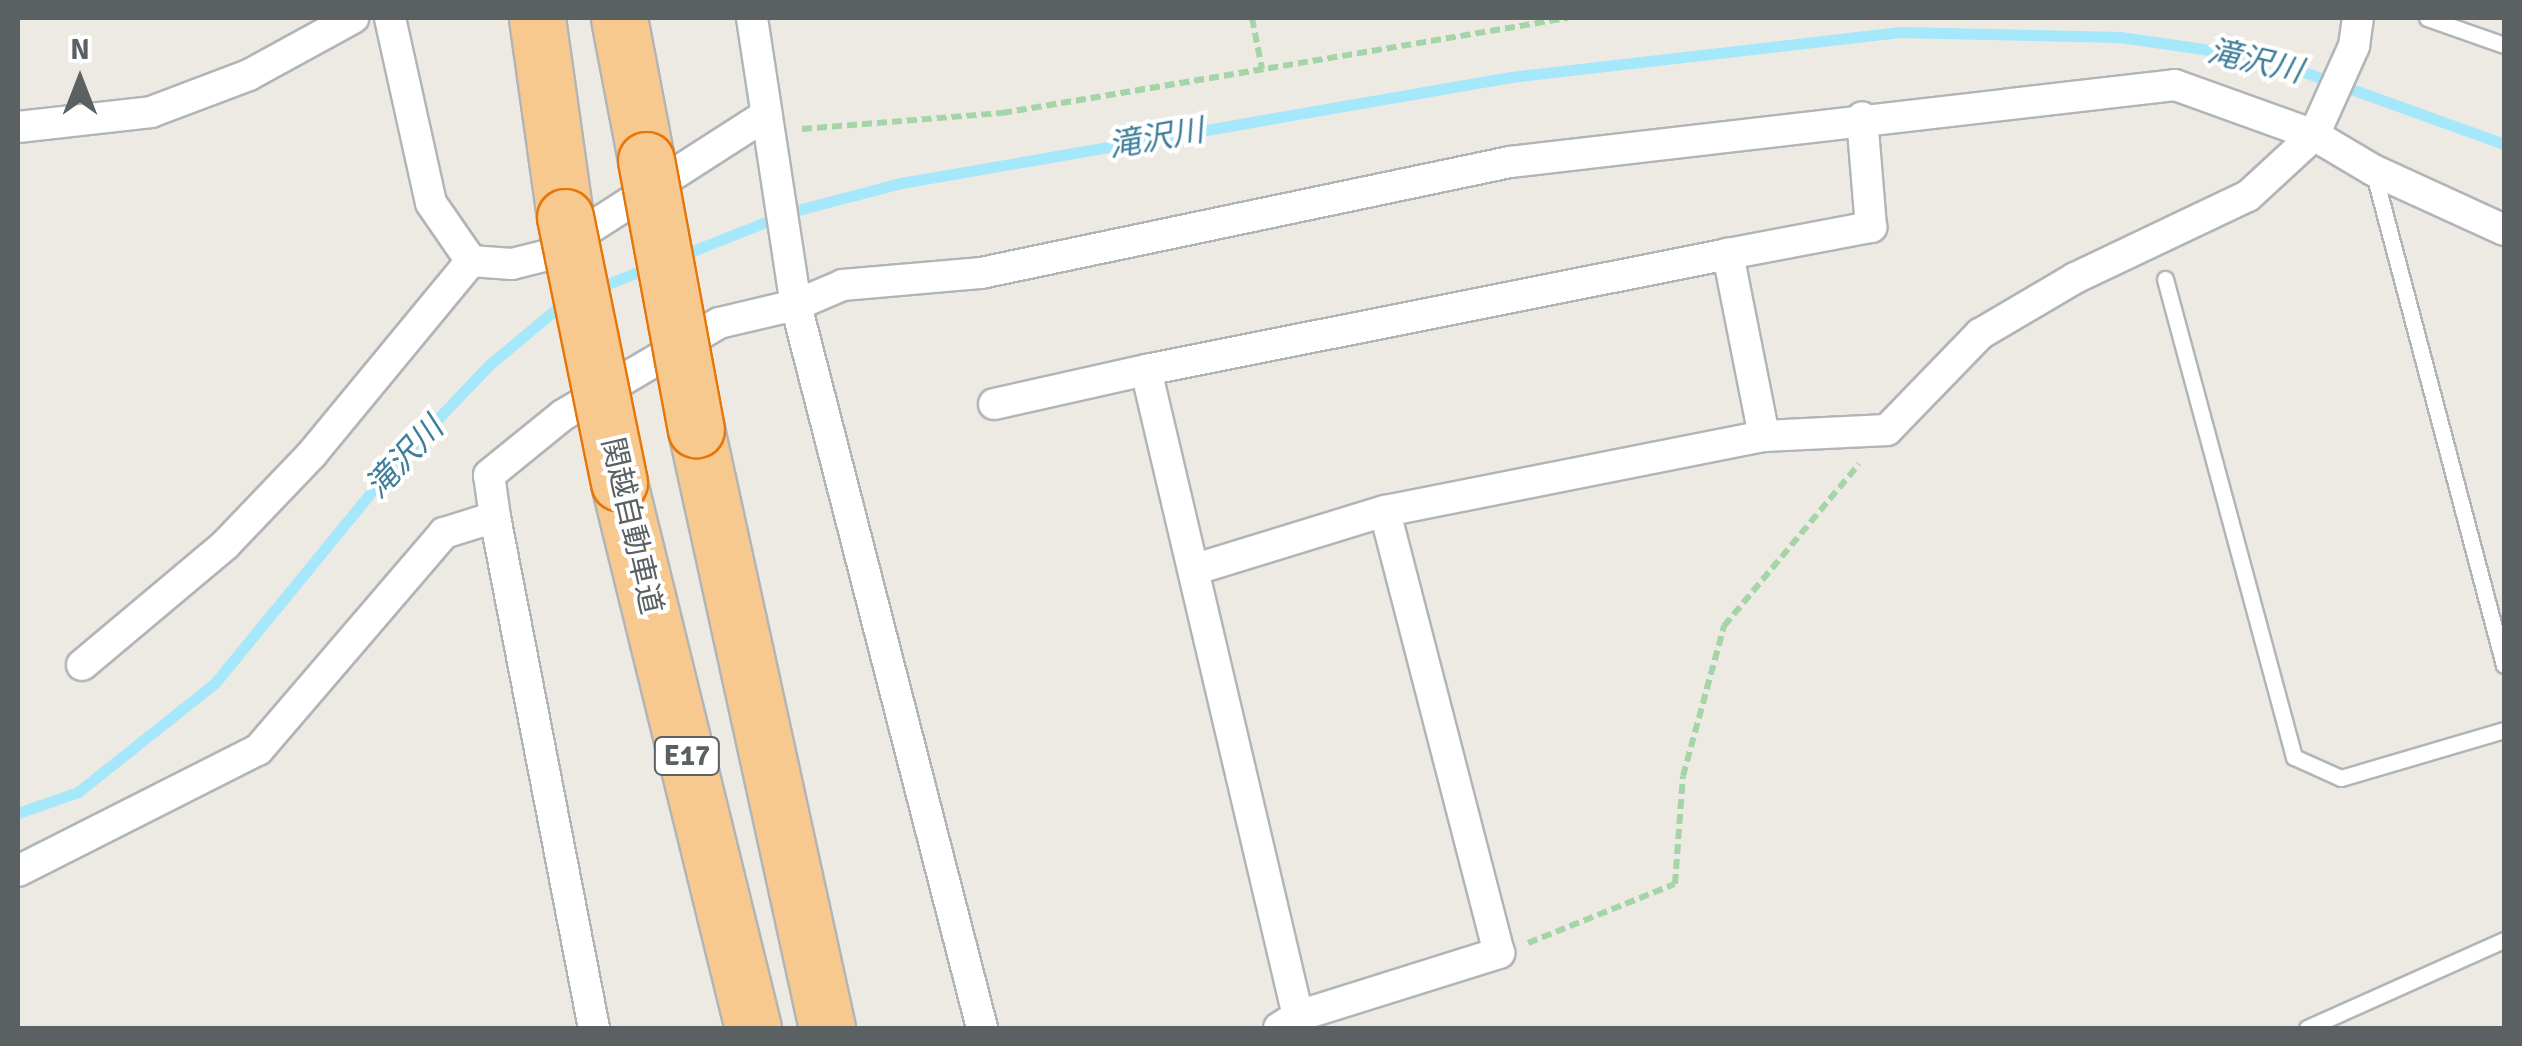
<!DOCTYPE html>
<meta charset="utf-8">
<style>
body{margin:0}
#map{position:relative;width:2522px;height:1046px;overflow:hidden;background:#ede9e3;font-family:Signika,"Noto Sans JP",sans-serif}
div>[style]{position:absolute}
.stream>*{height:11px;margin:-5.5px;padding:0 5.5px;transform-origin:5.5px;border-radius:5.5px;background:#a5e7fb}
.path>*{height:6px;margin-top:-3px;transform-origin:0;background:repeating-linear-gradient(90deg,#a4d5a7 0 10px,transparent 0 15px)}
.roads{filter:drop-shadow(2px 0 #b1b5b8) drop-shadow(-2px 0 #b1b5b8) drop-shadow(0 2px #b1b5b8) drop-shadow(0 -2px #b1b5b8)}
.lane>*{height:15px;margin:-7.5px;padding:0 7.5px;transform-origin:7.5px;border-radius:7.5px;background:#fff}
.street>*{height:30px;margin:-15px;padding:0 15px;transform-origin:15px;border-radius:15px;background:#fff}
.highway>*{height:55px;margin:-27.5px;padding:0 27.5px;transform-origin:27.5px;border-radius:27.5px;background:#f8c98f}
.bridges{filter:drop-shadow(2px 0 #e7760a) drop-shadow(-2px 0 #e7760a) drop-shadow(0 2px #e7760a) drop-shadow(0 -2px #e7760a)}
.highway-bridge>*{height:55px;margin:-27.5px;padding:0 27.5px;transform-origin:27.5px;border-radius:27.5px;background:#f8c98f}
span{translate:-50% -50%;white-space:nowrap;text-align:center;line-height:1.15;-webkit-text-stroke:8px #fff;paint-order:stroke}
.shield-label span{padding:2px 8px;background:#fff;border:2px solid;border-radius:8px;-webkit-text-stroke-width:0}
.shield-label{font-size:28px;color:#5b6063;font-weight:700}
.street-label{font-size:30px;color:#5b6063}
.water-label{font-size:32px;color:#3e7e9b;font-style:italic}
.frame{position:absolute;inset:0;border:20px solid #5b6063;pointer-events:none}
.north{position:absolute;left:30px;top:30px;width:100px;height:100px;-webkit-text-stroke:8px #fff;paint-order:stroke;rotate:0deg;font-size:28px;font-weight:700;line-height:40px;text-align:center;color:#5b6063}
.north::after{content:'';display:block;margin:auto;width:35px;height:45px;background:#5b6063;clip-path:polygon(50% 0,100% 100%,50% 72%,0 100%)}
</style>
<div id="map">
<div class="stream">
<i style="left:677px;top:257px;width:126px;rotate:-21.5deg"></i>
<i style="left:794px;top:211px;width:111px;rotate:-14.7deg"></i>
<i style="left:901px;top:183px;width:619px;rotate:-9.86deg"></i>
<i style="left:1511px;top:77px;width:391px;rotate:-6.6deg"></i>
<i style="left:1899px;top:32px;width:221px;rotate:1.3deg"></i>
<i style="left:2120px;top:37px;width:147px;rotate:8.2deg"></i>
<i style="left:2265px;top:58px;width:254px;rotate:19.8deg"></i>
<i style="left:593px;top:290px;width:61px;rotate:-22deg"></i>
<i style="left:18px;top:813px;width:64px;rotate:-19.3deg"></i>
<i style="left:78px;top:792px;width:175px;rotate:-38.5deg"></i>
<i style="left:215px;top:683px;width:278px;rotate:-50.7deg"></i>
<i style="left:391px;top:468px;width:142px;rotate:-46.4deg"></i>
<i style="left:489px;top:365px;width:102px;rotate:-39.8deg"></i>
</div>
<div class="path">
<i style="left:1252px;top:18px;width:52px;rotate:78.9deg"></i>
<i style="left:802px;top:129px;width:201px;rotate:-4.6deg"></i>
<i style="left:1002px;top:113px;width:573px;rotate:-9.54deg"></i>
<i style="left:1528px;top:943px;width:158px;rotate:-21.9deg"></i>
<i style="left:1675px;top:884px;width:108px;rotate:-85.8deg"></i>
<i style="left:1683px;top:776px;width:156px;rotate:-74.7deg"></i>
<i style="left:1724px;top:626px;width:211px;rotate:-50.2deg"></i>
</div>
<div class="roads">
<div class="lane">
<i style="left:2427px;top:18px;width:82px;rotate:19.3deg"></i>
<i style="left:2373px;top:170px;width:512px;rotate:75.18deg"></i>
<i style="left:2165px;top:279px;width:495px;rotate:74.9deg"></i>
<i style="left:2294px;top:757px;width:51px;rotate:24.1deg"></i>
<i style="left:2341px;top:778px;width:170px;rotate:-16.4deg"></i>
<i style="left:2307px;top:1028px;width:216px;rotate:-24.1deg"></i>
</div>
<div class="street">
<i style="left:390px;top:18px;width:189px;rotate:77.5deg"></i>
<i style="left:431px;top:203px;width:70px;rotate:55.4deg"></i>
<i style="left:471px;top:261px;width:41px;rotate:4.2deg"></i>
<i style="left:512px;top:264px;width:37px;rotate:-14deg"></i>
<i style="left:548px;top:255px;width:255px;rotate:-32.7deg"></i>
<i style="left:752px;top:18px;width:290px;rotate:81.3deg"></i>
<i style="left:796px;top:305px;width:747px;rotate:75.57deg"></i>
<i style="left:18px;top:127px;width:134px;rotate:-6.4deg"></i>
<i style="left:151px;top:112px;width:105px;rotate:-20.7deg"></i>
<i style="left:249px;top:75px;width:119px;rotate:-28.7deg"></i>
<i style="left:1728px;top:254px;width:146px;rotate:-10.7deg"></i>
<i style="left:1871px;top:227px;width:110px;rotate:-94.7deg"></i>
<i style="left:994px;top:404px;width:156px;rotate:-12.6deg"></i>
<i style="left:1764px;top:436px;width:123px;rotate:-2.8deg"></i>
<i style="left:1887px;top:430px;width:134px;rotate:-45.9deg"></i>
<i style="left:1980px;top:334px;width:110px;rotate:-30.5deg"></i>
<i style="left:2075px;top:278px;width:191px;rotate:-25.4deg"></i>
<i style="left:2248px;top:196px;width:90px;rotate:-42.7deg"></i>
<i style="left:2314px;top:135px;width:98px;rotate:-65.8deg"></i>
<i style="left:2354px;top:46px;width:28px;rotate:-82deg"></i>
<i style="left:495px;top:517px;width:42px;rotate:-98.1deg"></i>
<i style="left:489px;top:475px;width:95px;rotate:-39deg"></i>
<i style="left:563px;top:415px;width:181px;rotate:-30.5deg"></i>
<i style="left:719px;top:323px;width:79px;rotate:-13.2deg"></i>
<i style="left:796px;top:305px;width:51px;rotate:-23.1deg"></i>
<i style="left:843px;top:285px;width:139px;rotate:-5deg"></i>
<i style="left:981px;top:273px;width:541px;rotate:-11.85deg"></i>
<i style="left:1510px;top:162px;width:669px;rotate:-6.6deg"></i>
<i style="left:2175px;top:85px;width:148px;rotate:19.8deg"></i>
<i style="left:2314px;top:135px;width:69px;rotate:30.7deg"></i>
<i style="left:2373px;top:170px;width:144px;rotate:24.6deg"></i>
<i style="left:1196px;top:569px;width:198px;rotate:-17.1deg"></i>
<i style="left:1385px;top:511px;width:386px;rotate:-11.2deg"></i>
<i style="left:1764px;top:436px;width:186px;rotate:-101.2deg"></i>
<i style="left:1728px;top:254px;width:593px;rotate:168.73deg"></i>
<i style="left:1146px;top:370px;width:664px;rotate:76.76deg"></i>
<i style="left:82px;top:665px;width:187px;rotate:-40deg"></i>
<i style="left:225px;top:545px;width:126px;rotate:-46.3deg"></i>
<i style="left:312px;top:454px;width:250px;rotate:-50.5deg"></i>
<i style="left:18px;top:871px;width:269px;rotate:-26.8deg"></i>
<i style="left:258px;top:750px;width:286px;rotate:-49.4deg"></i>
<i style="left:444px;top:533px;width:53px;rotate:-17.4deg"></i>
<i style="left:495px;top:517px;width:521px;rotate:79.04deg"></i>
<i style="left:1279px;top:1028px;width:22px;rotate:-32deg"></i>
<i style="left:1298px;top:1016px;width:211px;rotate:-17.4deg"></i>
<i style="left:1499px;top:953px;width:456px;rotate:-104.5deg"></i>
</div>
<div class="highway">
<i style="left:537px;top:18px;width:201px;rotate:82deg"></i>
<i style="left:619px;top:18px;width:145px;rotate:79.2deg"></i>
<i style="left:696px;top:429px;width:613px;rotate:77.66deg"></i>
<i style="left:619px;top:483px;width:561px;rotate:76.19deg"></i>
</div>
</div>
<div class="bridges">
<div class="highway-bridge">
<i style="left:646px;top:160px;width:274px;rotate:79.5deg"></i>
<i style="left:565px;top:217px;width:271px;rotate:78.5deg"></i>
</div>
</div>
<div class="shield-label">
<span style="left:687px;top:756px">E17</span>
</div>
<div class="street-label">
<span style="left:631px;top:526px;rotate:77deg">関越自動車道</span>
</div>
<div class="water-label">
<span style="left:2255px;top:62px;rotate:13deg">滝沢川</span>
<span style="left:1156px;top:139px;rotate:-10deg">滝沢川</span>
<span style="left:405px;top:458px;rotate:-47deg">滝沢川</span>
</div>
<div class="frame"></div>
<div class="north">N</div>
</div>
